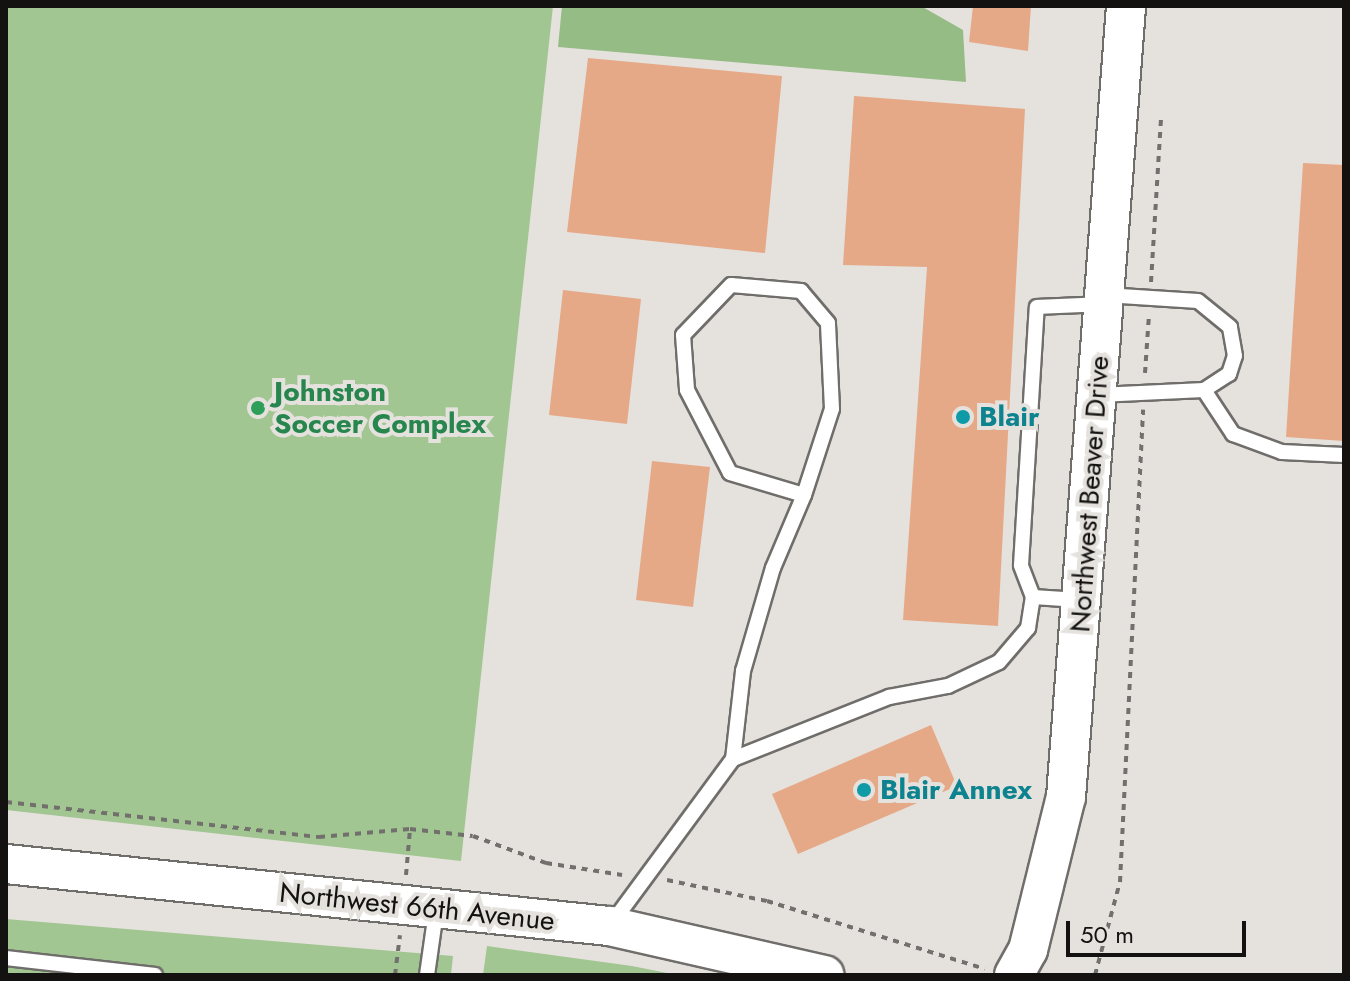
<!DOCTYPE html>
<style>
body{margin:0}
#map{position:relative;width:1350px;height:981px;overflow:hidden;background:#e5e2de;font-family:Jost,sans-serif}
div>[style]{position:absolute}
.green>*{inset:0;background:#a2c692}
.forest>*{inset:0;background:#96bc86}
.building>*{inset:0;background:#e6a987}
.path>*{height:4px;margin-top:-2px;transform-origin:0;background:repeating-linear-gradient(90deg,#72706d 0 6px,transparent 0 12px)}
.roads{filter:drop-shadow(2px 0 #706e6b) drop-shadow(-2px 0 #706e6b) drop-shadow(0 2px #706e6b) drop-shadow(0 -2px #706e6b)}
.lane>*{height:14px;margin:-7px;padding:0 7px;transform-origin:7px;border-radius:7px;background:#fff}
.secondary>*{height:38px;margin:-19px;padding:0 19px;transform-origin:19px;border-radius:19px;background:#fff}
.dots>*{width:22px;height:22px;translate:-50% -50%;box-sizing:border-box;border:4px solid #e5e2de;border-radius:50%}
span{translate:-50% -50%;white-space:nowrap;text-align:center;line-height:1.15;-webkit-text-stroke:8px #e5e2de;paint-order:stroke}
.leisure-label{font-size:28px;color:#27864d;font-weight:700}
.left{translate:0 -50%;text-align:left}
.culture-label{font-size:28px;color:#0d838f;font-weight:700}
.street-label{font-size:28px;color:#131211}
.frame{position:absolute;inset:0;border:8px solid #131211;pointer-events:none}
.scale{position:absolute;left:1066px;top:921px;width:180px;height:36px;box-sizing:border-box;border:4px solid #131211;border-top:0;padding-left:10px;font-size:24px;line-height:28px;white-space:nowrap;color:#131211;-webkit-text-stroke:6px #e5e2de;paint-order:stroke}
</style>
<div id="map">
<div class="green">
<i style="clip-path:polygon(6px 6px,553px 6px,461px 861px,6px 810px)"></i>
<i style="clip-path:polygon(6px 919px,453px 956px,451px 975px,6px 975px)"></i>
<i style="clip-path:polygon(487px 946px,632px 966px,677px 975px,483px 975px)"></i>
</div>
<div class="forest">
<i style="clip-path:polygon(562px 6px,921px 6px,963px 30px,966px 82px,558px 47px)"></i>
</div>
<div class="building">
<i style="clip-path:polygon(973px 6px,1031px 6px,1028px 51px,969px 42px)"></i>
<i style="clip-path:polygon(588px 58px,782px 76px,765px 253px,567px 232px)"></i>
<i style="clip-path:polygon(854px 96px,1025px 109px,998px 626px,903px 620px,927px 267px,843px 265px)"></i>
<i style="clip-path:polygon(1303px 163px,1344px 165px,1344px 441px,1286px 437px)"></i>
<i style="clip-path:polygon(563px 290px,641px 299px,627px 424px,549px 415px)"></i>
<i style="clip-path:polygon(652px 461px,710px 467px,693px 607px,636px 600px)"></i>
<i style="clip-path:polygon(931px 725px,957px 786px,798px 854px,772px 794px)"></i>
</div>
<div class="path">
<i style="left:1151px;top:282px;width:165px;rotate:-86.5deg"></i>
<i style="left:1145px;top:373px;width:59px;rotate:-86.1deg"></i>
<i style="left:6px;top:802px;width:315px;rotate:6.4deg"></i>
<i style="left:319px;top:837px;width:91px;rotate:-5deg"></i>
<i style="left:410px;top:829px;width:63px;rotate:6.3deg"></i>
<i style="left:473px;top:836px;width:78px;rotate:20.3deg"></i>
<i style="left:546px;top:863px;width:77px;rotate:9deg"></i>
<i style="left:406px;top:875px;width:46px;rotate:-85deg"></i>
<i style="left:667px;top:880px;width:102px;rotate:11.9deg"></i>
<i style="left:767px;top:901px;width:228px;rotate:17.3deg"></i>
<i style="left:395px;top:975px;width:40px;rotate:-82.9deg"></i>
<i style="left:1095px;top:975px;width:96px;rotate:-75deg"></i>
<i style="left:1120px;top:882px;width:473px;rotate:-87.2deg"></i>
</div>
<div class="roads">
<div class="lane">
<i style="left:1204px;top:390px;width:53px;rotate:56.6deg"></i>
<i style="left:1233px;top:434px;width:52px;rotate:20.2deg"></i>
<i style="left:1282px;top:452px;width:62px;rotate:2.8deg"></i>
<i style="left:1098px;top:395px;width:106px;rotate:-2.7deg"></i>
<i style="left:1204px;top:390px;width:30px;rotate:-33deg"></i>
<i style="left:1229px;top:374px;width:19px;rotate:-72deg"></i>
<i style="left:1235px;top:356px;width:29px;rotate:-100deg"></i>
<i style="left:1230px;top:327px;width:41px;rotate:-140.9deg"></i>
<i style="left:1198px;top:301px;width:93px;rotate:-176.3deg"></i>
<i style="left:1033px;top:597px;width:34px;rotate:-111deg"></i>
<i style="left:1021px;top:565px;width:258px;rotate:-86.5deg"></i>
<i style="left:1037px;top:307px;width:67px;rotate:-2.6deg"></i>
<i style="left:733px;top:759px;width:89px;rotate:-83.5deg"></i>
<i style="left:743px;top:671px;width:107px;rotate:-73.8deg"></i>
<i style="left:773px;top:568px;width:79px;rotate:-67deg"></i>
<i style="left:804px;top:495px;width:90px;rotate:-72deg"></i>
<i style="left:832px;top:409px;width:86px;rotate:-92.7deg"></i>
<i style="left:828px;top:323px;width:42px;rotate:-130.2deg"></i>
<i style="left:801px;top:291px;width:70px;rotate:-175.1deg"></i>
<i style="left:731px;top:285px;width:69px;rotate:133.8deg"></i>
<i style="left:683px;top:335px;width:55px;rotate:85.8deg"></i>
<i style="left:687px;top:390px;width:93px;rotate:62.6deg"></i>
<i style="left:730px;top:473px;width:77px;rotate:16.6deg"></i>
<i style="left:612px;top:923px;width:204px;rotate:-53.6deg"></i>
<i style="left:733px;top:759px;width:168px;rotate:-21.7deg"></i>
<i style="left:889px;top:697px;width:60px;rotate:-10.6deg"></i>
<i style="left:948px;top:686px;width:56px;rotate:-25.2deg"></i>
<i style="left:999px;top:662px;width:45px;rotate:-49.5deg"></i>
<i style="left:1028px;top:628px;width:31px;rotate:-81deg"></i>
<i style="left:1033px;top:597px;width:46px;rotate:3.7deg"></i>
<i style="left:6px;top:958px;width:150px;rotate:6.5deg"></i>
<i style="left:427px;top:975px;width:64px;rotate:-81.9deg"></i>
</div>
<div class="secondary">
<i style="left:6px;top:864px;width:606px;rotate:5.87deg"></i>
<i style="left:609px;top:926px;width:221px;rotate:12.8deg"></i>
<i style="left:1014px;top:975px;width:29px;rotate:-61deg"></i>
<i style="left:1028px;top:950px;width:158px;rotate:-76.1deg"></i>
<i style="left:1066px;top:797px;width:793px;rotate:-85.66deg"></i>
</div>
</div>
<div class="dots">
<i style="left:258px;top:408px;background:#2e9e5b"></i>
<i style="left:963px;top:417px;background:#0f9aa8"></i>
<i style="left:864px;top:790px;background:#0f9aa8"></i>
</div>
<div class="leisure-label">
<span class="left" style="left:274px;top:408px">Johnston<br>Soccer Complex</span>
</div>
<div class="culture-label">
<span class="left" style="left:979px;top:417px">Blair</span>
<span class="left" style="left:880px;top:790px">Blair Annex</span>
</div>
<div class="street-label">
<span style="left:1090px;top:494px;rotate:-86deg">Northwest Beaver Drive</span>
<span style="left:417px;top:907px;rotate:6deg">Northwest 66th Avenue</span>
</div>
<div class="frame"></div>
<div class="scale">50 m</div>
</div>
